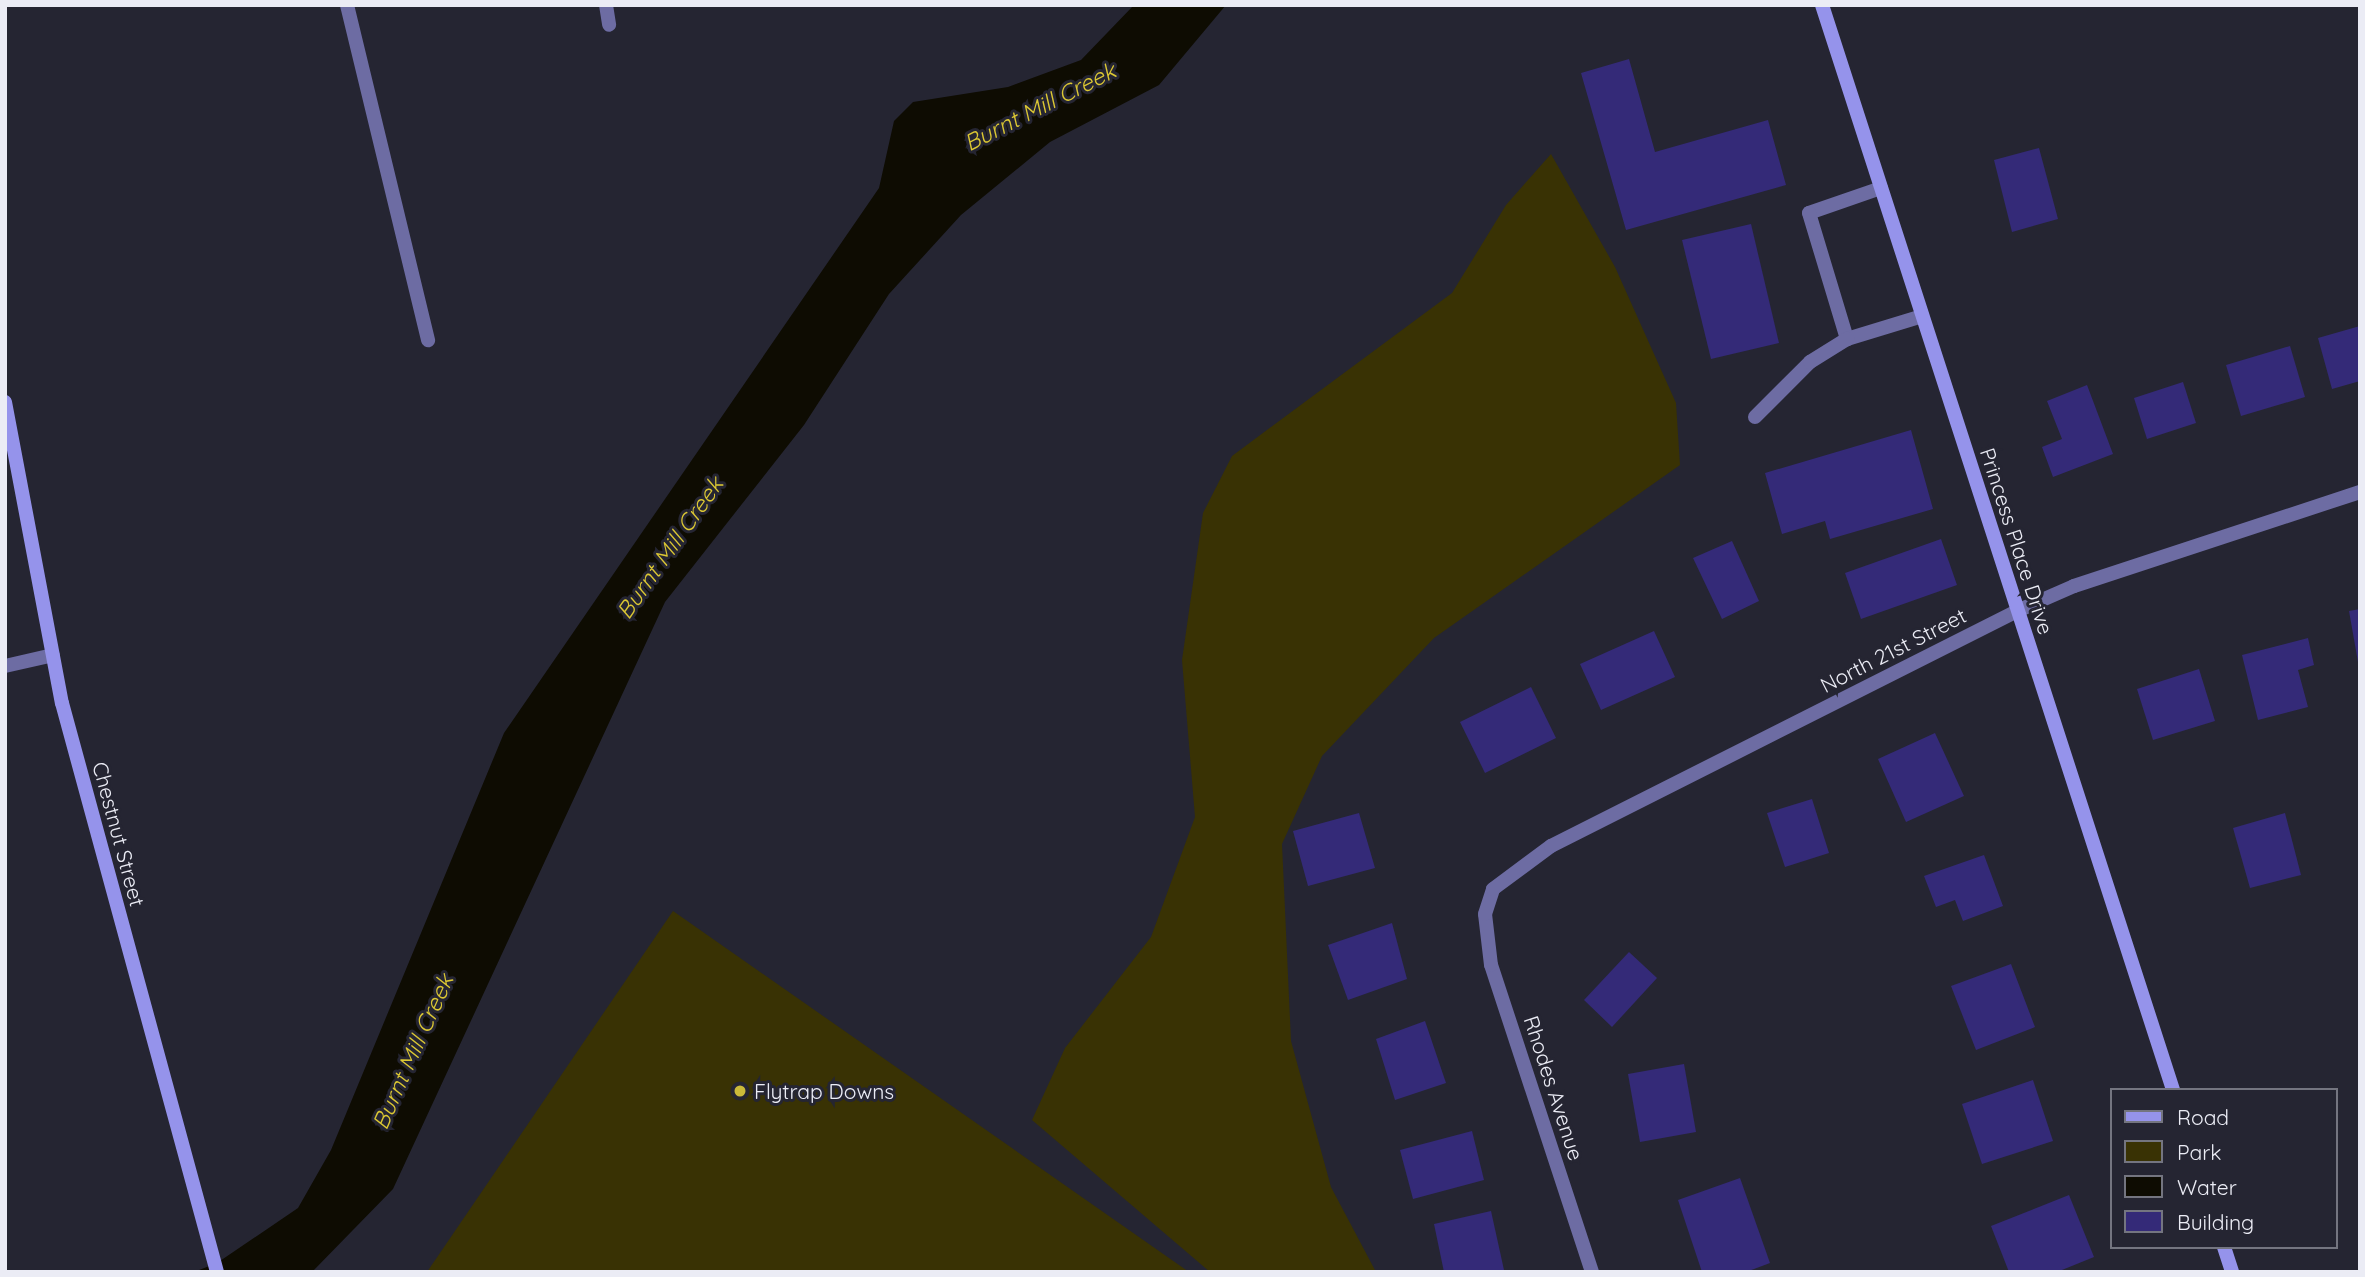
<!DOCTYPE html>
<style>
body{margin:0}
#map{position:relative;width:2365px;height:1277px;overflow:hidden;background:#252532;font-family:Quicksand,sans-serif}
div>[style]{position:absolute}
.green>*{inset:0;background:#393204}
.water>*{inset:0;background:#0e0c02}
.building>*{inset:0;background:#342a78}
.lane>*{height:14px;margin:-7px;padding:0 7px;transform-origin:7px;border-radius:7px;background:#6d6ca3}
.street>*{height:14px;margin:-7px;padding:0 7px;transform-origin:7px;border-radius:7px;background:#6d6ca3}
.secondary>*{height:14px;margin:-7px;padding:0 7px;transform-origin:7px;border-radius:7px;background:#9593eb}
.dots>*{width:19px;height:19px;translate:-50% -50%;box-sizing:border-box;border:4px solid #252532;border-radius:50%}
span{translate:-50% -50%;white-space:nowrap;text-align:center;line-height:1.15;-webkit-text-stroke:6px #252532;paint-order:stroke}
.street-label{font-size:21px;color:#ebecf5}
.poi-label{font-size:21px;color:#ebecf5}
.left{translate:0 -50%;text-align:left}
.water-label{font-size:23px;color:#dcc833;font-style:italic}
.frame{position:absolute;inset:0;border:7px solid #ebecf5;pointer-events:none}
.legend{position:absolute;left:2110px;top:1088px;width:228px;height:161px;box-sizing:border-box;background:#252532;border:2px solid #747580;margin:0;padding:9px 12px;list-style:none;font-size:21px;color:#ebecf5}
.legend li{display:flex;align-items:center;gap:14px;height:35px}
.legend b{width:35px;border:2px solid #747580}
</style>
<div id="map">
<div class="green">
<i style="clip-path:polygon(1551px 154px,1615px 267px,1676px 403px,1680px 465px,1434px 638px,1322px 756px,1282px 844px,1291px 1041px,1331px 1187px,1376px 1272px,1210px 1272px,1032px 1120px,1065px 1048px,1151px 937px,1195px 817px,1182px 660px,1203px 513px,1232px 456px,1452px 293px,1506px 205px)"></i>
<i style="clip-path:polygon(673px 911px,1189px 1272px,427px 1272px)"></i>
</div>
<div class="water">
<i style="clip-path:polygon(1134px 5px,1226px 5px,1159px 85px,1050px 142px,961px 215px,889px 294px,804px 425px,665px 602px,393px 1189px,312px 1272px,194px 1272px,217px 1263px,298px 1208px,331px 1150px,504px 733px,879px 188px,894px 121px,913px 102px,1008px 87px,1081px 60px)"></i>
</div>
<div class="building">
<i style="clip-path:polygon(1629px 59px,1655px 152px,1768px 120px,1786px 185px,1626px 230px,1581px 73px)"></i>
<i style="clip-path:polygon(2039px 148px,2058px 219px,2012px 232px,1994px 160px)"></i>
<i style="clip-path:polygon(1751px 224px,1779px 343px,1711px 359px,1682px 240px)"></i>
<i style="clip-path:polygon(2360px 326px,2360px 381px,2332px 389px,2318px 338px)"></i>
<i style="clip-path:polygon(2290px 346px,2305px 397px,2241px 416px,2226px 365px)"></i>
<i style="clip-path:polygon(2183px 382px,2196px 423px,2147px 439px,2134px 398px)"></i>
<i style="clip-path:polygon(2087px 385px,2113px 454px,2053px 477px,2042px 447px,2062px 439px,2047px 401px)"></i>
<i style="clip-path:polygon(1911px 430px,1933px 509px,1830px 539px,1825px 521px,1782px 534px,1765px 473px)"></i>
<i style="clip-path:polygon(1941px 539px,1957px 585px,1861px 619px,1845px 573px)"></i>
<i style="clip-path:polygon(1732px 541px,1759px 601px,1722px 619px,1693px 558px)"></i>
<i style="clip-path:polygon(2360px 609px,2360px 662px,2358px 662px,2349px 611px)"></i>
<i style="clip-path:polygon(1654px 631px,1675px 677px,1601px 710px,1580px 664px)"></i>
<i style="clip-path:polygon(2308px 638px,2314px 665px,2298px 670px,2308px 707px,2258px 720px,2242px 655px)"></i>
<i style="clip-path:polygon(2199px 669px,2215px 721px,2153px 740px,2137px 689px)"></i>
<i style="clip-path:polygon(1531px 687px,1556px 738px,1485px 773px,1460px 722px)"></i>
<i style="clip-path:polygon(1935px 733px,1964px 796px,1906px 822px,1878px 759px)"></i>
<i style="clip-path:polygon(1812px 799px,1829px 853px,1785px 867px,1767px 813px)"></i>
<i style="clip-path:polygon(1359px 813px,1375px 868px,1308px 886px,1293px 831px)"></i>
<i style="clip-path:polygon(2285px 813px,2301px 875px,2250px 888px,2233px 828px)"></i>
<i style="clip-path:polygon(1984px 855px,2003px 906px,1963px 921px,1955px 900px,1936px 907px,1924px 876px)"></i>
<i style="clip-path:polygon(1392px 923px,1407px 979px,1348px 1000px,1328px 945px)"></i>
<i style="clip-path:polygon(1629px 952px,1657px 978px,1612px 1027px,1584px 1000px)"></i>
<i style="clip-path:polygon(2011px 964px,2035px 1027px,1976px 1050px,1951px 986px)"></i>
<i style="clip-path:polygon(1425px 1021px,1446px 1083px,1395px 1100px,1376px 1039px)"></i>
<i style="clip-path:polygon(1684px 1064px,1696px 1132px,1640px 1142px,1628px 1074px)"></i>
<i style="clip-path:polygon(2033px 1080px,2053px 1141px,1982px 1164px,1962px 1104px)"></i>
<i style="clip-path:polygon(1472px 1131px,1484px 1180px,1413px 1199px,1400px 1150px)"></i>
<i style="clip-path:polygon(1740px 1178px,1770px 1263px,1746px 1272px,1702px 1272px,1678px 1200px)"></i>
<i style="clip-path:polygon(2069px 1195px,2094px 1257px,2057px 1272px,2009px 1272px,1991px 1226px)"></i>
<i style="clip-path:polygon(1491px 1211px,1504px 1270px,1444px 1272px,1434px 1224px)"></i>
</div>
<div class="lane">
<i style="left:347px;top:5px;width:345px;rotate:76.4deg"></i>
<i style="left:1881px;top:188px;width:76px;rotate:160.9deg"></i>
<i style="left:1809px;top:213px;width:132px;rotate:73.2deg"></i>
<i style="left:1847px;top:339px;width:78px;rotate:-17deg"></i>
<i style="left:1755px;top:417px;width:78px;rotate:-45deg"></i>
<i style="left:1810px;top:362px;width:44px;rotate:-31.9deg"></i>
</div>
<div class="street">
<i style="left:606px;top:5px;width:20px;rotate:81deg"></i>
<i style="left:5px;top:666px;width:49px;rotate:-12.9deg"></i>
<i style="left:1592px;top:1272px;width:323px;rotate:-108.2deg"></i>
<i style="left:1491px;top:965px;width:51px;rotate:-96.7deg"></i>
<i style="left:1485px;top:914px;width:26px;rotate:-72deg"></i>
<i style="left:1493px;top:889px;width:72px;rotate:-36.6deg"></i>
<i style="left:1551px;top:846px;width:522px;rotate:-26.76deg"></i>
<i style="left:2017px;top:611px;width:62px;rotate:-23.7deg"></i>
<i style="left:2074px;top:586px;width:301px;rotate:-18.2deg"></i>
</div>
<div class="secondary">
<i style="left:1822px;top:5px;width:1140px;rotate:72.07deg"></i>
<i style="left:5px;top:402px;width:306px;rotate:79.3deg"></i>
<i style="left:62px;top:703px;width:590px;rotate:74.76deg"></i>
<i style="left:2224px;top:1247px;width:26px;rotate:72deg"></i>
</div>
<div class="dots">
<i style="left:740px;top:1091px;background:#cbba39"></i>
</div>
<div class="street-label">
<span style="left:2017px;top:541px;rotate:72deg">Princess Place Drive</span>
<span style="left:1893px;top:650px;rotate:-27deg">North 21st Street</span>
<span style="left:119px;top:834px;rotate:75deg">Chestnut Street</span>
<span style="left:1554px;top:1088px;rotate:72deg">Rhodes Avenue</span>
</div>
<div class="poi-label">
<span class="left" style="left:754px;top:1091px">Flytrap Downs</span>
</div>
<div class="water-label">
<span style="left:1040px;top:107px;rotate:-27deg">Burnt Mill Creek</span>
<span style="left:670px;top:548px;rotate:-55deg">Burnt Mill Creek</span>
<span style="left:413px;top:1052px;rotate:-66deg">Burnt Mill Creek</span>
</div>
<div class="frame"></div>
<ul class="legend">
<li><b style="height:9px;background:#9593eb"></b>Road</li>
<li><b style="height:19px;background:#393204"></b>Park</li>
<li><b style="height:19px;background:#0e0c02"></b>Water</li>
<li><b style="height:19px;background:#342a78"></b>Building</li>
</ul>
</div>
